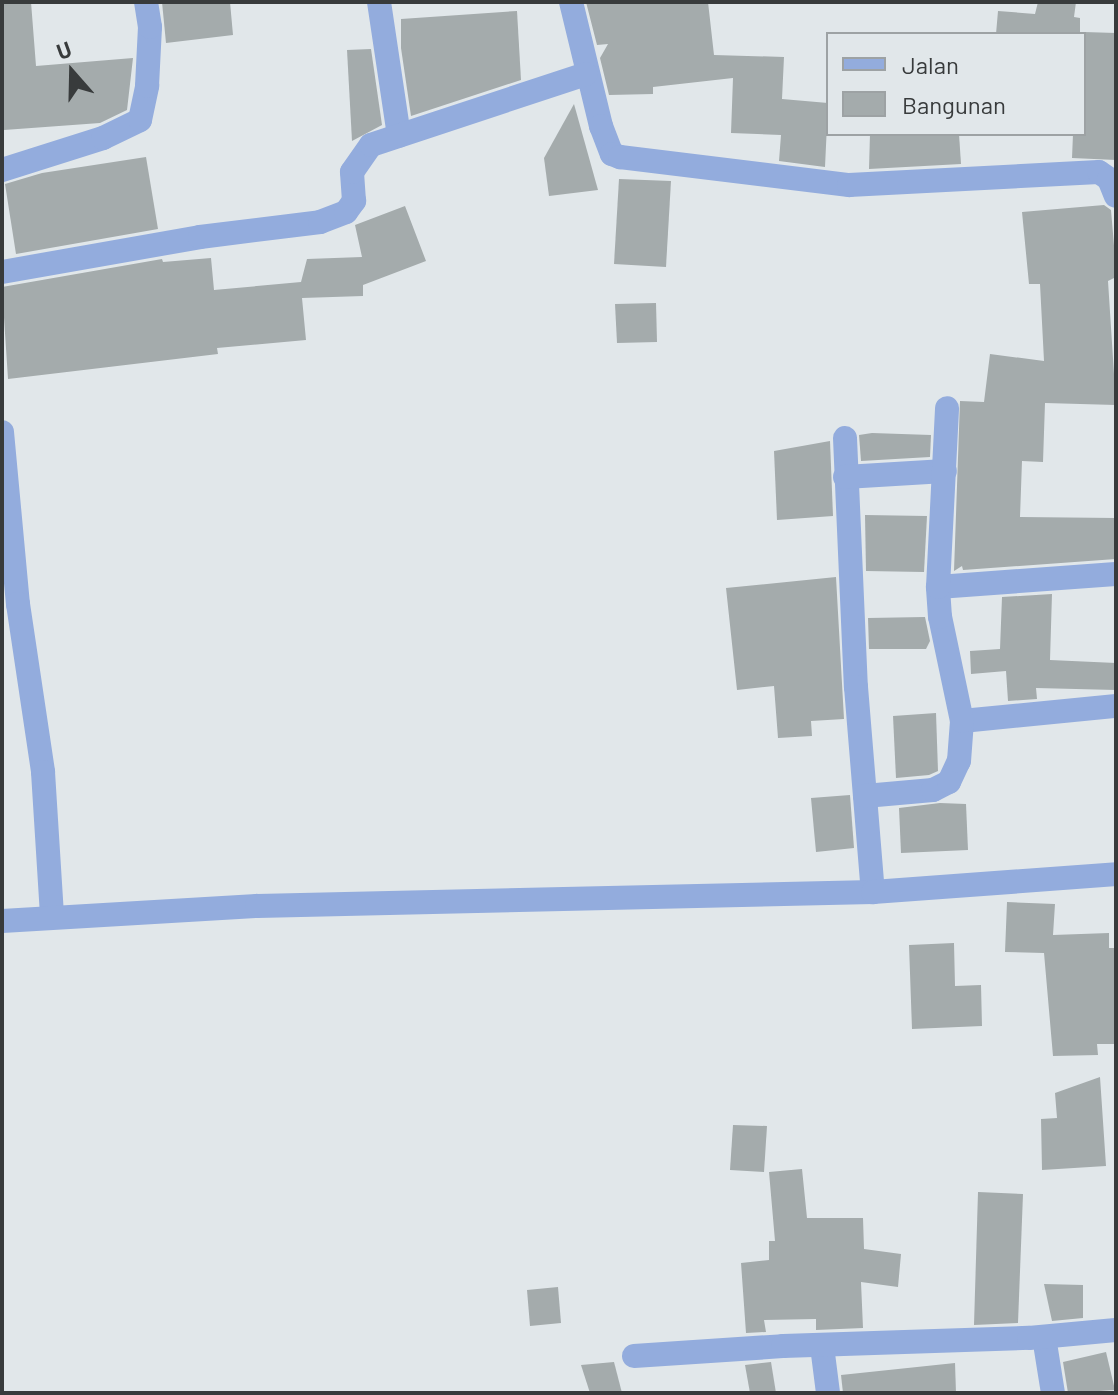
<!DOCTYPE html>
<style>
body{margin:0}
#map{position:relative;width:1118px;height:1395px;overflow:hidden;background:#e1e7ea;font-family:Barlow,sans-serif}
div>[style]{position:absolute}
.building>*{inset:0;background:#a4abac}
.street>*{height:24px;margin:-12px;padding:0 12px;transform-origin:12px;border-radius:12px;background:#93acdd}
span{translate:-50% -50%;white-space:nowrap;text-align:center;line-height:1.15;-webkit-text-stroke:8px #e1e7ea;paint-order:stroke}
.frame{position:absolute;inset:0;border:4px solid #383b3c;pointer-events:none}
.legend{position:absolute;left:826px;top:32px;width:260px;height:104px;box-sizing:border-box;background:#e1e7ea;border:2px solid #9da2a4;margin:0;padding:10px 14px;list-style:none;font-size:24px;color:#383b3c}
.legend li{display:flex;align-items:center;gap:16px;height:40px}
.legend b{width:40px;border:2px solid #9da2a4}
.north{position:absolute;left:32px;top:32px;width:80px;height:80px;-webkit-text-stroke:6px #e1e7ea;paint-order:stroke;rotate:340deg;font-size:22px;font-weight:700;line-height:32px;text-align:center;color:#383b3c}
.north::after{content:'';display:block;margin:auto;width:28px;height:36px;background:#383b3c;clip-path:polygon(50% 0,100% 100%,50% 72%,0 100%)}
</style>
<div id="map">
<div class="building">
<i style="clip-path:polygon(2px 2px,31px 2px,36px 66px,133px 58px,127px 110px,100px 123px,4px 130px)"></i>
<i style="clip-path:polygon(162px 2px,230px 2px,233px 35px,166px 43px)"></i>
<i style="clip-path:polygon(586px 2px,708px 2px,714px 55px,784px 57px,782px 99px,828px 103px,825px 167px,779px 161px,781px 135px,731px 133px,733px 78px,653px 87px,653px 94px,609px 95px,600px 58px,608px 44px,597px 45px)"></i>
<i style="clip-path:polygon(1038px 2px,1076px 2px,1074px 17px,1080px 18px,1080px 34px,996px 34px,998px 11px,1035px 14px)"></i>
<i style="clip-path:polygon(517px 11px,521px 80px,411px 116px,401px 48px,401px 19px)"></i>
<i style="clip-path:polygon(1084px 32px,1116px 33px,1116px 160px,1072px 158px,1073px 134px,1084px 134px)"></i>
<i style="clip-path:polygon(371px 49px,382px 125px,352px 141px,347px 50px)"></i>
<i style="clip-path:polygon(574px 104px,598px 190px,549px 196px,544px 158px)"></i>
<i style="clip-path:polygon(870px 134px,959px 134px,961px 164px,869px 169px)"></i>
<i style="clip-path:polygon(146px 157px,158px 229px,16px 254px,5px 184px,42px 173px)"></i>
<i style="clip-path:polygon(619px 179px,671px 181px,666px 267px,614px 264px)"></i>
<i style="clip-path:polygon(1104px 205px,1111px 210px,1116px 269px,1116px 277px,1108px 281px,1116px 405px,1045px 403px,1043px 462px,1022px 461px,1020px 517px,1116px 518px,1116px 559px,963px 570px,962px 566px,954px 571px,960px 401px,984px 402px,990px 354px,1044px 361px,1040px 284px,1029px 284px,1022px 212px)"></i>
<i style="clip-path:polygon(405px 206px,426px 261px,363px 285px,363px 296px,302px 298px,306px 340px,217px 348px,218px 354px,8px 379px,2px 287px,162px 259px,163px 262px,211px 258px,214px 290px,301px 282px,307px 259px,362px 257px,355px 225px)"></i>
<i style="clip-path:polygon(656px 303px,657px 342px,617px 343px,615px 304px)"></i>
<i style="clip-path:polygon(872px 433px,931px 435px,930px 457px,861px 461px,859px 435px)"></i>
<i style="clip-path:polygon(830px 441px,833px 516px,777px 520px,774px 451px)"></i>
<i style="clip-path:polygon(865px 515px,927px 516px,924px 572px,866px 571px)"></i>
<i style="clip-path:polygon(836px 577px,844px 719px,811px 721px,812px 736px,778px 738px,774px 686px,737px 690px,726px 588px)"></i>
<i style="clip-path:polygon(1052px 594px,1050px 660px,1116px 663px,1116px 690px,1036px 688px,1037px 699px,1008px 701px,1006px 671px,971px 674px,970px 651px,1000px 649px,1002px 597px)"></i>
<i style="clip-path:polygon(925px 617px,930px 641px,926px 649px,869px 649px,868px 618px)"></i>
<i style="clip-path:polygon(936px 713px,938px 771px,929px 775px,896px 778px,893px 716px)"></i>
<i style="clip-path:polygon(850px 795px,854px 848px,816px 852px,811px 798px)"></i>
<i style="clip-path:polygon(940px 803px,966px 804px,968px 850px,901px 853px,899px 808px)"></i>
<i style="clip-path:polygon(1007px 902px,1055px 904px,1053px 935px,1109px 933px,1109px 948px,1116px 948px,1116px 1044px,1097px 1044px,1098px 1055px,1053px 1056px,1044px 953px,1005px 952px)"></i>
<i style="clip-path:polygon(954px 943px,955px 986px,981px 985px,982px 1026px,912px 1029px,909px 945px)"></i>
<i style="clip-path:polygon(1100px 1077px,1106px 1166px,1042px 1170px,1041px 1119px,1057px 1118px,1055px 1093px)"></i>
<i style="clip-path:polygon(733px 1125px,767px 1126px,764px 1172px,730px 1170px)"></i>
<i style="clip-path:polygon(802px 1169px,807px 1218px,863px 1218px,864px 1249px,901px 1254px,898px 1287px,861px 1282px,863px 1328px,816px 1330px,816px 1319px,764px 1320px,766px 1332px,746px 1333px,741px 1263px,769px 1260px,769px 1241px,775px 1241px,769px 1172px)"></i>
<i style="clip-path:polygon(978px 1192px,1023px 1194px,1018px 1323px,974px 1325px)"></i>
<i style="clip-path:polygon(1044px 1284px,1083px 1285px,1083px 1318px,1052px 1321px)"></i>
<i style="clip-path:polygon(558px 1287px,561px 1323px,530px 1326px,527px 1290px)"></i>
<i style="clip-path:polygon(1106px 1352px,1115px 1390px,1068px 1393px,1063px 1362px)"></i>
<i style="clip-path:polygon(614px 1362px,622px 1393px,590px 1393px,581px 1365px)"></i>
<i style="clip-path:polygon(771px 1362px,776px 1393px,750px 1393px,745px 1365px)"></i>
<i style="clip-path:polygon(955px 1363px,956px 1393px,843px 1393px,841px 1375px)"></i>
</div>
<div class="street">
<i style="left:379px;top:2px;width:135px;rotate:81.5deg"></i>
<i style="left:571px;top:2px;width:128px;rotate:76.4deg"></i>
<i style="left:601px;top:126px;width:30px;rotate:69deg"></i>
<i style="left:612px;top:154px;width:9px;rotate:21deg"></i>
<i style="left:620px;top:157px;width:231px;rotate:7deg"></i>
<i style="left:849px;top:185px;width:250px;rotate:-3deg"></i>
<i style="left:1099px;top:172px;width:12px;rotate:35deg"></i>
<i style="left:1109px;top:179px;width:18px;rotate:68deg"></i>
<i style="left:2px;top:170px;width:106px;rotate:-17.6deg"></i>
<i style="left:103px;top:138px;width:41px;rotate:-25.9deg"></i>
<i style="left:140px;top:120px;width:35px;rotate:-78deg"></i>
<i style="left:147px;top:86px;width:59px;rotate:-87.1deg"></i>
<i style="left:150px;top:27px;width:25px;rotate:-99deg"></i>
<i style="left:2px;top:272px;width:201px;rotate:-10deg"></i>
<i style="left:200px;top:237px;width:121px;rotate:-7.1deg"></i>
<i style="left:320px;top:222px;width:28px;rotate:-21deg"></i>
<i style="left:346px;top:212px;width:14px;rotate:-54deg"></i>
<i style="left:354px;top:201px;width:29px;rotate:-94deg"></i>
<i style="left:352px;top:172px;width:33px;rotate:-55deg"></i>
<i style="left:371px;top:145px;width:226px;rotate:-18.3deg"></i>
<i style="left:2px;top:432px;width:173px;rotate:84.7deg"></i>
<i style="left:18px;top:604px;width:170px;rotate:81.5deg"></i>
<i style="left:43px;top:772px;width:144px;rotate:86.4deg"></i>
<i style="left:845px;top:438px;width:249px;rotate:87.5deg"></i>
<i style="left:856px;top:687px;width:206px;rotate:85.3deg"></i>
<i style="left:845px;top:477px;width:100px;rotate:-3.4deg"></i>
<i style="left:938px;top:587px;width:178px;rotate:-4.2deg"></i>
<i style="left:962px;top:721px;width:155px;rotate:-5.6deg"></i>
<i style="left:865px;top:796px;width:68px;rotate:-5deg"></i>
<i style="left:933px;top:790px;width:18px;rotate:-27deg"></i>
<i style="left:949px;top:782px;width:23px;rotate:-65deg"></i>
<i style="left:959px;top:761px;width:40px;rotate:-85.7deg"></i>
<i style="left:962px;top:721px;width:106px;rotate:-101.9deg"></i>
<i style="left:940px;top:617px;width:30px;rotate:-94deg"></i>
<i style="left:938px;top:587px;width:179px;rotate:-87.1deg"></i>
<i style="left:2px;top:921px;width:255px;rotate:-3.4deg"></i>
<i style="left:257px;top:906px;width:616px;rotate:-1.3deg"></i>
<i style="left:873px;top:892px;width:244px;rotate:-4.2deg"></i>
<i style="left:1044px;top:1337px;width:57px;rotate:80.9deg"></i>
<i style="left:822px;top:1346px;width:47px;rotate:82.7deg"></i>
<i style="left:634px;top:1356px;width:149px;rotate:-3.8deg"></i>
<i style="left:783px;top:1346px;width:246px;rotate:-1.9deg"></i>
<i style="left:1029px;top:1338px;width:87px;rotate:-5.3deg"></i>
</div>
<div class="frame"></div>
<ul class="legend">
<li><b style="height:10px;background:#93acdd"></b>Jalan</li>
<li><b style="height:22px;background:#a4abac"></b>Bangunan</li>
</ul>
<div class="north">U</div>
</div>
